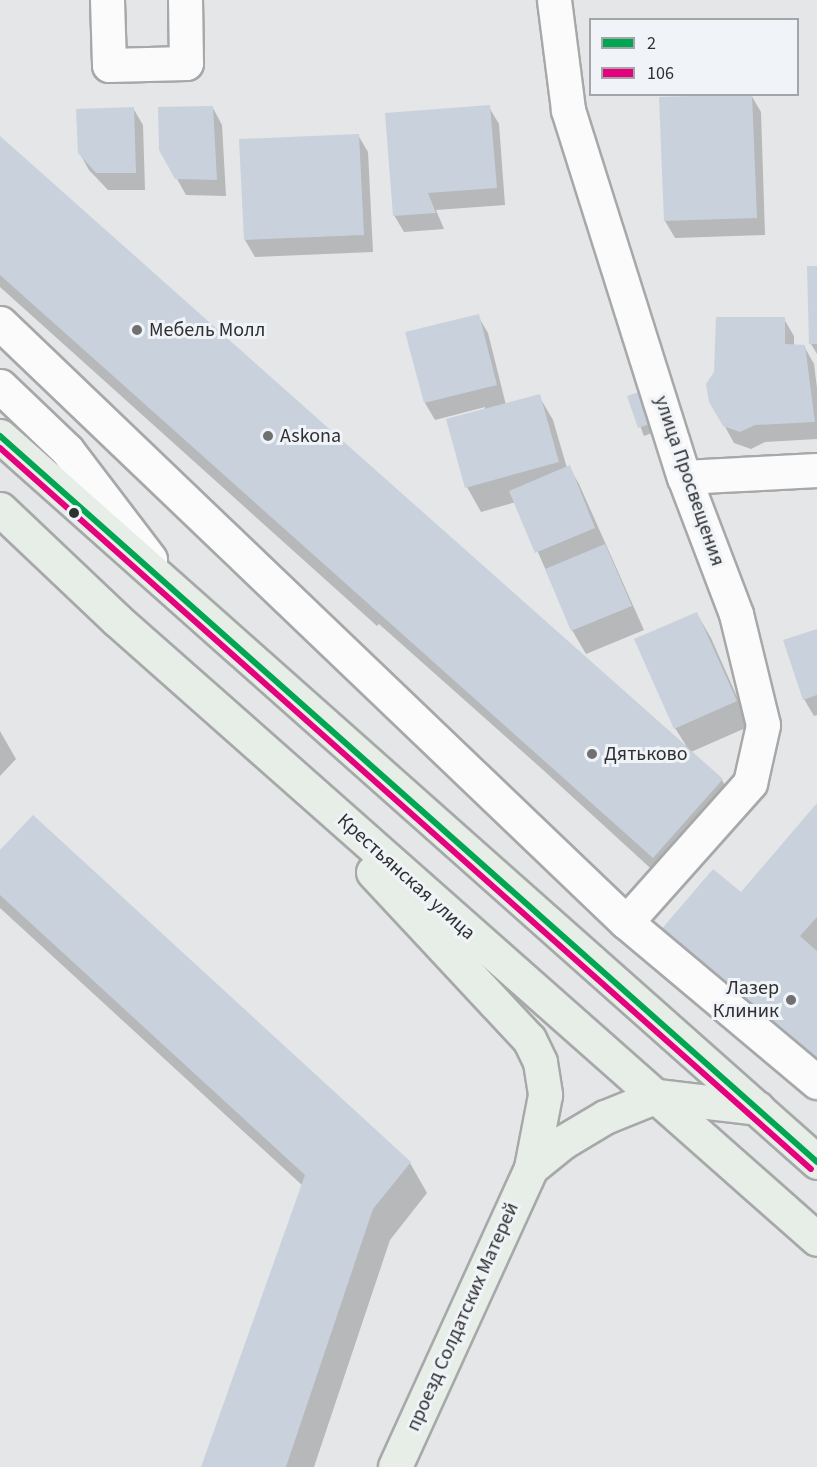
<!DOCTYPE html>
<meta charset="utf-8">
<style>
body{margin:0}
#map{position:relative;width:817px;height:1467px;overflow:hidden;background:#e4e6e8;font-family:"Source Sans 3",sans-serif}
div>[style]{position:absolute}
.shadow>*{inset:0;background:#0003}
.building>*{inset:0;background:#c9d1dc}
.roads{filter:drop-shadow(2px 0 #a7a8a9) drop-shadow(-2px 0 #a7a8a9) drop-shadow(0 2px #a7a8a9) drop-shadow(0 -2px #a7a8a9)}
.minor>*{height:33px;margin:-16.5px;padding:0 16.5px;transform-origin:16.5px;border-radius:16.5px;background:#fbfbfc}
.major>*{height:33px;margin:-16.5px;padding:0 16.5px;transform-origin:16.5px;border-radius:16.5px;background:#e7eee7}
.bus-1>*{height:6px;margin:-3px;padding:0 3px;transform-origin:3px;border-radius:3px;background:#00a651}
.bus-2>*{height:6px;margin:-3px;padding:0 3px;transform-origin:3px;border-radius:3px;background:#e5007d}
.dots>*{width:16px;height:16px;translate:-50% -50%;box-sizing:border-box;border:3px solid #f0f3f7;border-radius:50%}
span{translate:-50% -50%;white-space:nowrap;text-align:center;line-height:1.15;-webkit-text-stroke:6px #f0f3f7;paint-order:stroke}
.poi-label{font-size:20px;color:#2f3031}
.left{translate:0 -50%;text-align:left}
.right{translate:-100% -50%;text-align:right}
.street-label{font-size:20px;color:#2f3031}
.legend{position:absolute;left:589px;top:18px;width:210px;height:78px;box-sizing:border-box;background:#f0f3f7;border:2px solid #a3a5a8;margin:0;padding:8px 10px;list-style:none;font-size:18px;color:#2f3031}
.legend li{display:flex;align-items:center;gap:12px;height:30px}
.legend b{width:30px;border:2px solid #a3a5a8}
</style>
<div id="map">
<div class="shadow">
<i style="clip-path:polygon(751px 95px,761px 112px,765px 235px,675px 238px,665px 221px)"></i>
<i style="clip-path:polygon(489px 107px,499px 124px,505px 205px,436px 210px,444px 229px,404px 232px,394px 215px)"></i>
<i style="clip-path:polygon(133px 108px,143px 125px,145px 190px,108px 190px,89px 170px,79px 152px)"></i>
<i style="clip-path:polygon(213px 108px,222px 125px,226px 196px,186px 195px,161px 150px)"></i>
<i style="clip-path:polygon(358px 135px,368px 152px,373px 252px,255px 257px,245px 240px)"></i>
<i style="clip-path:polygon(0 138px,687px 747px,675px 728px,697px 614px,711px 638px,750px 726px,691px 752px,722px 780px,739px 810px,671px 887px,542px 769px,379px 624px,377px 626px,0 287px)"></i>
<i style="clip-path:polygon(817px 267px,817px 354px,811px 344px)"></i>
<i style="clip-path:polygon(478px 316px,488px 333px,506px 405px,539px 396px,553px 420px,567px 468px,569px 467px,579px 484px,644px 630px,586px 654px,572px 630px,516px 502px,481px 512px,467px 487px,485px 407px,435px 420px,425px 403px,407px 333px)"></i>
<i style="clip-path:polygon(784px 319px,794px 336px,794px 346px,804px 346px,814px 364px,817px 388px,817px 439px,765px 442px,751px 449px,734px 443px,711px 401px)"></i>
<i style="clip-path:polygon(629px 397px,657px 431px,644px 436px)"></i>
<i style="clip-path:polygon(817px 631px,817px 715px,814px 716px,804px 699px)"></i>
<i style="clip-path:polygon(0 731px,16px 759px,0 776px)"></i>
<i style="clip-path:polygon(817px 805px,817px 1084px,742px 895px)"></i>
<i style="clip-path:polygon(0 853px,410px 1163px,427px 1193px,390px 1240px,314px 1467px,203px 1467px,303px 1186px,0 908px)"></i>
</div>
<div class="building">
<i style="clip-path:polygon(752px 94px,757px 218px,664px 221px,659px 97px)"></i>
<i style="clip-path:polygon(490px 105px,497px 188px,428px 193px,436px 213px,393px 216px,385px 113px)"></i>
<i style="clip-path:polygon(213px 106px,217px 180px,175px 179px,159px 150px,158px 107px)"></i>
<i style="clip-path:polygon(134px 107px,136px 173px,96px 173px,78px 153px,76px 109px)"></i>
<i style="clip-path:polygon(359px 134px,364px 235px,244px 240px,239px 139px)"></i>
<i style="clip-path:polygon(0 136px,723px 779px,653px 858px,0 275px)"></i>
<i style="clip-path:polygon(807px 266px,817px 266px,817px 344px,809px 344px)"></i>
<i style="clip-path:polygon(479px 314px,497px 385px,424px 403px,405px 332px)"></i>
<i style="clip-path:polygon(716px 317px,785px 317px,785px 344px,805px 345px,815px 422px,755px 425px,740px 432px,723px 426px,709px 402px,706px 384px,714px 372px)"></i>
<i style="clip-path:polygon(642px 391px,653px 423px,638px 428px,627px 396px)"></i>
<i style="clip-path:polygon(540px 394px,559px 462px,465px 488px,446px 419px)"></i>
<i style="clip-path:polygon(570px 465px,595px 528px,535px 553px,509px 491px)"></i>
<i style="clip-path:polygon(605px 544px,632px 606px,571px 631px,545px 569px)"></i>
<i style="clip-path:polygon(697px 612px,737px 701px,674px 729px,634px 639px)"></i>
<i style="clip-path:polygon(817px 629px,817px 695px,803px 700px,783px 640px)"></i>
<i style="clip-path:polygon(817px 803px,817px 917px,800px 936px,817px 951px,817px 1062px,660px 931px,713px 869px,741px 892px)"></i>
<i style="clip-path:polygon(33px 815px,411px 1162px,373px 1209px,286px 1467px,201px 1467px,305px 1175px,0 895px,0 850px)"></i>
</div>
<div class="roads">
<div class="minor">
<i style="left:107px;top:0;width:65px;rotate:88.2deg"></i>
<i style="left:109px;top:65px;width:77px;rotate:-1.5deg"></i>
<i style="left:186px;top:63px;width:63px;rotate:-90.9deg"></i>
<i style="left:554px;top:0;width:111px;rotate:82.7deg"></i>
<i style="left:568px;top:110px;width:385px;rotate:72.5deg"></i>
<i style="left:684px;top:477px;width:147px;rotate:69.2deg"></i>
<i style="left:736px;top:614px;width:114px;rotate:76.3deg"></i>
<i style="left:763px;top:725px;width:59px;rotate:102.6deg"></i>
<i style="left:750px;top:783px;width:186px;rotate:131.7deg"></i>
<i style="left:0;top:323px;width:866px;rotate:43.74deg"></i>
<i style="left:626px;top:922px;width:249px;rotate:40deg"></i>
<i style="left:0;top:386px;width:93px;rotate:43.7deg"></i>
<i style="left:67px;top:450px;width:137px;rotate:52.7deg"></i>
<i style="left:684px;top:477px;width:133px;rotate:-3deg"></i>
</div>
<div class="major">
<i style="left:0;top:436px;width:1093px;rotate:41.62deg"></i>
<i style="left:0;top:509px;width:161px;rotate:43.5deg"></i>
<i style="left:117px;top:620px;width:934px;rotate:41.49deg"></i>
<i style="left:373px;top:872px;width:229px;rotate:47deg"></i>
<i style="left:529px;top:1039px;width:25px;rotate:64deg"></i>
<i style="left:540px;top:1062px;width:33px;rotate:81deg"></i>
<i style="left:545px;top:1095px;width:74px;rotate:100.9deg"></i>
<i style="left:531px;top:1168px;width:328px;rotate:114.5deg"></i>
<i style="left:531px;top:1168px;width:41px;rotate:-39.1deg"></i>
<i style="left:563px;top:1142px;width:49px;rotate:-30.8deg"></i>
<i style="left:605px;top:1117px;width:56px;rotate:-22deg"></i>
<i style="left:657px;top:1096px;width:101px;rotate:6.8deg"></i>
</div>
</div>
<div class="bus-1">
<i style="left:0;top:436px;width:1093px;rotate:41.62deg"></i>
</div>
<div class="bus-2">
<i style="left:0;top:448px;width:1085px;rotate:41.64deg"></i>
</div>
<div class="dots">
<i style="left:137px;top:330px;background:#6e7071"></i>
<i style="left:268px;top:436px;background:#6e7071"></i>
<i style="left:74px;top:513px;background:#2f3031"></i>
<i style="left:592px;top:754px;background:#6e7071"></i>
<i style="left:791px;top:1000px;background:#6e7071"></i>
</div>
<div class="poi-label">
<span class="left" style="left:149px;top:330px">Мебель Молл</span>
<span class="left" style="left:280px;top:436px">Askona</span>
<span class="left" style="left:604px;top:754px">Дятьково</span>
<span class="right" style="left:779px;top:1000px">Лазер<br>Клиник</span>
</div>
<div class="street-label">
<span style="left:689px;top:481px;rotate:71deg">улица Просвещения</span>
<span style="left:406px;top:877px;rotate:42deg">Крестьянская улица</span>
<span style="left:463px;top:1317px;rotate:-66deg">проезд Солдатских Матерей</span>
</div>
<ul class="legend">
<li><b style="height:8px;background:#00a651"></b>2</li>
<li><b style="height:8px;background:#e5007d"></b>106</li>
</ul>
</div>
